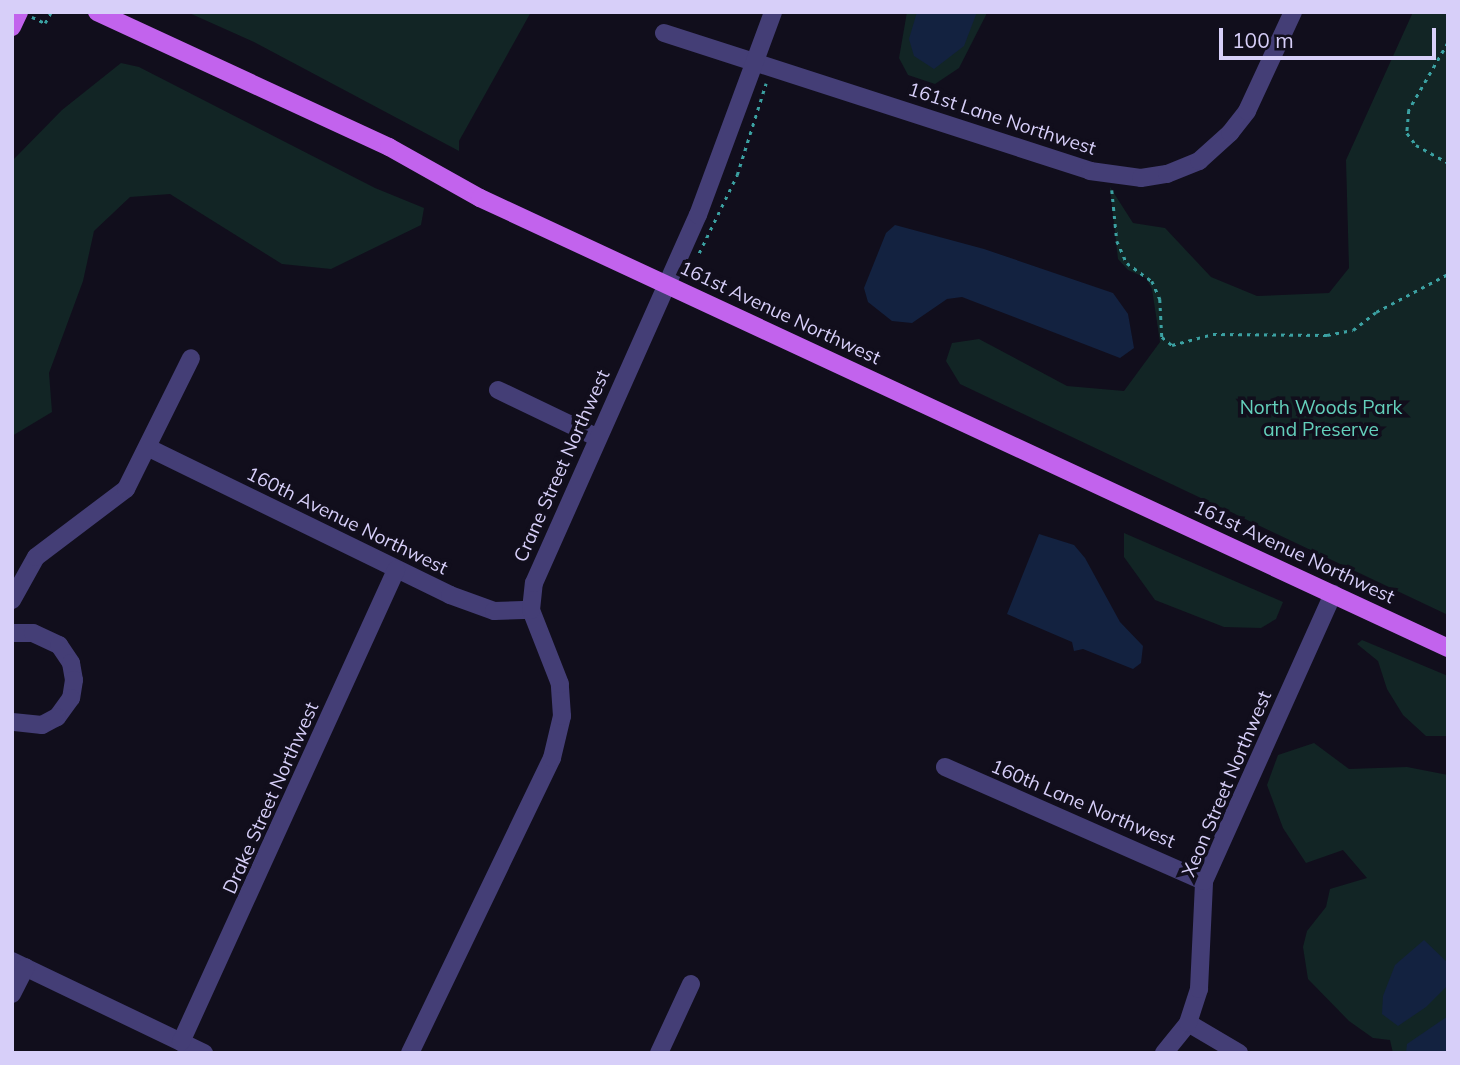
<!DOCTYPE html>
<style>
body{margin:0}
#map{position:relative;width:1460px;height:1065px;overflow:hidden;background:#110e1c;font-family:Mulish,sans-serif}
div>[style]{position:absolute}
.green>*{inset:0;background:#122525}
.water>*{inset:0;background:#132240}
.path>*{height:2.5px;margin-top:-1.25px;transform-origin:0;background:repeating-linear-gradient(90deg,#3ba1a2 0 3.5px,transparent 0 8.5px)}
.minor>*{height:18px;margin:-9px;padding:0 9px;transform-origin:9px;border-radius:9px;background:#443e76}
.major>*{height:18px;margin:-9px;padding:0 9px;transform-origin:9px;border-radius:9px;background:#c263ed}
span{translate:-50% -50%;white-space:nowrap;text-align:center;line-height:1.15;-webkit-text-stroke:7px #110e1c;paint-order:stroke}
.street-label{font-size:19px;color:#d7cff9}
.park-label{font-size:19px;color:#64d0bc}
.frame{position:absolute;inset:0;border:14px solid #d7cff9;pointer-events:none}
.scale{position:absolute;left:1219px;top:28px;width:217px;height:32px;box-sizing:border-box;border:4px solid #d7cff9;border-top:0;padding-left:9px;font-size:21px;line-height:24px;white-space:nowrap;color:#d7cff9;-webkit-text-stroke:5px #110e1c;paint-order:stroke}
</style>
<div id="map">
<div class="green">
<i style="clip-path:polygon(187px 12px,531px 12px,459px 141px,459px 151px,254px 42px)"></i>
<i style="clip-path:polygon(907px 12px,986px 12px,986px 15px,959px 68px,935px 84px,908px 75px,899px 58px)"></i>
<i style="clip-path:polygon(1413px 12px,1448px 12px,1448px 615px,960px 384px,946px 361px,952px 343px,979px 339px,1067px 386px,1124px 391px,1160px 342px,1152px 289px,1146px 278px,1128px 270px,1118px 259px,1110px 187px,1133px 223px,1165px 228px,1211px 277px,1257px 296px,1329px 293px,1349px 268px,1346px 160px)"></i>
<i style="clip-path:polygon(121px 63px,139px 67px,375px 188px,424px 208px,421px 225px,331px 269px,282px 264px,170px 194px,130px 197px,94px 231px,83px 281px,49px 373px,52px 412px,12px 436px,12px 161px,62px 110px)"></i>
<i style="clip-path:polygon(1124px 533px,1283px 602px,1276px 619px,1261px 628px,1224px 627px,1155px 600px,1124px 557px)"></i>
<i style="clip-path:polygon(1362px 640px,1448px 676px,1448px 736px,1426px 736px,1403px 715px,1387px 689px,1378px 661px,1357px 644px)"></i>
<i style="clip-path:polygon(1314px 743px,1349px 769px,1407px 767px,1448px 775px,1448px 1053px,1393px 1053px,1390px 1040px,1373px 1038px,1349px 1021px,1308px 979px,1303px 947px,1307px 931px,1326px 907px,1330px 889px,1367px 878px,1343px 850px,1306px 863px,1283px 828px,1267px 785px,1278px 755px)"></i>
</div>
<div class="water">
<i style="clip-path:polygon(917px 12px,977px 12px,964px 46px,934px 69px,914px 56px,909px 39px)"></i>
<i style="clip-path:polygon(895px 225px,984px 249px,1113px 293px,1128px 314px,1134px 348px,1120px 358px,962px 297px,947px 299px,912px 323px,892px 321px,868px 302px,864px 288px,886px 233px)"></i>
<i style="clip-path:polygon(1039px 534px,1074px 545px,1085px 558px,1120px 622px,1143px 646px,1141px 663px,1133px 669px,1083px 649px,1074px 651px,1072px 642px,1007px 614px)"></i>
<i style="clip-path:polygon(1424px 940px,1448px 963px,1447px 986px,1426px 1007px,1398px 1026px,1382px 1014px,1383px 996px,1395px 965px)"></i>
<i style="clip-path:polygon(1448px 1016px,1448px 1053px,1406px 1053px,1407px 1044px)"></i>
</div>
<div class="path">
<i style="left:32px;top:17px;width:14px;rotate:25deg"></i>
<i style="left:45px;top:23px;width:13px;rotate:-61deg"></i>
<i style="left:1448px;top:43px;width:78px;rotate:120.2deg"></i>
<i style="left:1409px;top:110px;width:23px;rotate:95deg"></i>
<i style="left:1407px;top:133px;width:15px;rotate:53deg"></i>
<i style="left:1416px;top:145px;width:37px;rotate:29deg"></i>
<i style="left:1112px;top:190px;width:51px;rotate:84.4deg"></i>
<i style="left:1117px;top:241px;width:24px;rotate:66deg"></i>
<i style="left:1127px;top:263px;width:31px;rotate:36deg"></i>
<i style="left:1152px;top:281px;width:20px;rotate:66deg"></i>
<i style="left:1160px;top:299px;width:38px;rotate:87deg"></i>
<i style="left:1162px;top:337px;width:13px;rotate:39deg"></i>
<i style="left:1172px;top:345px;width:42px;rotate:-15deg"></i>
<i style="left:1213px;top:334px;width:114px;rotate:0.5deg"></i>
<i style="left:1327px;top:335px;width:26px;rotate:-11deg"></i>
<i style="left:1353px;top:330px;width:29px;rotate:-38deg"></i>
<i style="left:1376px;top:312px;width:81px;rotate:-27.8deg"></i>
<i style="left:699px;top:253px;width:87px;rotate:-64deg"></i>
<i style="left:737px;top:175px;width:96px;rotate:-72.5deg"></i>
</div>
<div class="minor">
<i style="left:664px;top:33px;width:448px;rotate:17.9deg"></i>
<i style="left:1090px;top:171px;width:51px;rotate:7.8deg"></i>
<i style="left:1141px;top:178px;width:26px;rotate:-9deg"></i>
<i style="left:1167px;top:174px;width:35px;rotate:-22deg"></i>
<i style="left:1199px;top:161px;width:42px;rotate:-42.1deg"></i>
<i style="left:1230px;top:133px;width:28px;rotate:-52deg"></i>
<i style="left:1247px;top:111px;width:109px;rotate:-65.1deg"></i>
<i style="left:498px;top:390px;width:109px;rotate:25.6deg"></i>
<i style="left:149px;top:448px;width:335px;rotate:26deg"></i>
<i style="left:450px;top:595px;width:47px;rotate:20deg"></i>
<i style="left:494px;top:611px;width:37px;rotate:-2deg"></i>
<i style="left:12px;top:600px;width:49px;rotate:-60.8deg"></i>
<i style="left:36px;top:557px;width:113px;rotate:-37.1deg"></i>
<i style="left:126px;top:489px;width:146px;rotate:-63.6deg"></i>
<i style="left:12px;top:633px;width:21px"></i>
<i style="left:33px;top:633px;width:29px;rotate:25deg"></i>
<i style="left:59px;top:645px;width:22px;rotate:56deg"></i>
<i style="left:71px;top:663px;width:17px;rotate:80deg"></i>
<i style="left:74px;top:680px;width:18px;rotate:99deg"></i>
<i style="left:71px;top:698px;width:24px;rotate:126deg"></i>
<i style="left:57px;top:717px;width:17px;rotate:152deg"></i>
<i style="left:42px;top:725px;width:30px;rotate:-174deg"></i>
<i style="left:945px;top:767px;width:283px;rotate:23.8deg"></i>
<i style="left:12px;top:961px;width:213px;rotate:25.6deg"></i>
<i style="left:12px;top:994px;width:30px;rotate:-63deg"></i>
<i style="left:181px;top:1042px;width:519px;rotate:-65.51deg"></i>
<i style="left:410px;top:1053px;width:327px;rotate:-64.3deg"></i>
<i style="left:552px;top:758px;width:43px;rotate:-76.6deg"></i>
<i style="left:562px;top:716px;width:32px;rotate:-94deg"></i>
<i style="left:560px;top:684px;width:79px;rotate:-111.4deg"></i>
<i style="left:531px;top:610px;width:27px;rotate:-84deg"></i>
<i style="left:534px;top:583px;width:403px;rotate:-66deg"></i>
<i style="left:698px;top:215px;width:216px;rotate:-69.7deg"></i>
<i style="left:659px;top:1053px;width:76px;rotate:-65.1deg"></i>
<i style="left:1164px;top:1053px;width:38px;rotate:-51deg"></i>
<i style="left:1239px;top:1053px;width:59px;rotate:-149.5deg"></i>
<i style="left:1188px;top:1023px;width:36px;rotate:-72deg"></i>
<i style="left:1199px;top:989px;width:108px;rotate:-87.3deg"></i>
<i style="left:1204px;top:881px;width:315px;rotate:-65.8deg"></i>
</div>
<div class="major">
<i style="left:97px;top:12px;width:322px;rotate:24.8deg"></i>
<i style="left:389px;top:147px;width:104px;rotate:29.3deg"></i>
<i style="left:480px;top:198px;width:1067px;rotate:24.93deg"></i>
<i style="left:12px;top:27px;width:17px;rotate:-65deg"></i>
</div>
<div class="street-label">
<span style="left:1002px;top:119px;rotate:18deg">161st Lane Northwest</span>
<span style="left:780px;top:313px;rotate:25deg">161st Avenue Northwest</span>
<span style="left:562px;top:466px;rotate:-66deg">Crane Street Northwest</span>
<span style="left:347px;top:521px;rotate:26deg">160th Avenue Northwest</span>
<span style="left:1294px;top:552px;rotate:25deg">161st Avenue Northwest</span>
<span style="left:1227px;top:784px;rotate:-67deg">Xeon Street Northwest</span>
<span style="left:271px;top:798px;rotate:-66deg">Drake Street Northwest</span>
<span style="left:1083px;top:804px;rotate:23deg">160th Lane Northwest</span>
</div>
<div class="park-label">
<span style="left:1321px;top:419px">North Woods Park<br>and Preserve</span>
</div>
<div class="frame"></div>
<div class="scale">100 m</div>
</div>
